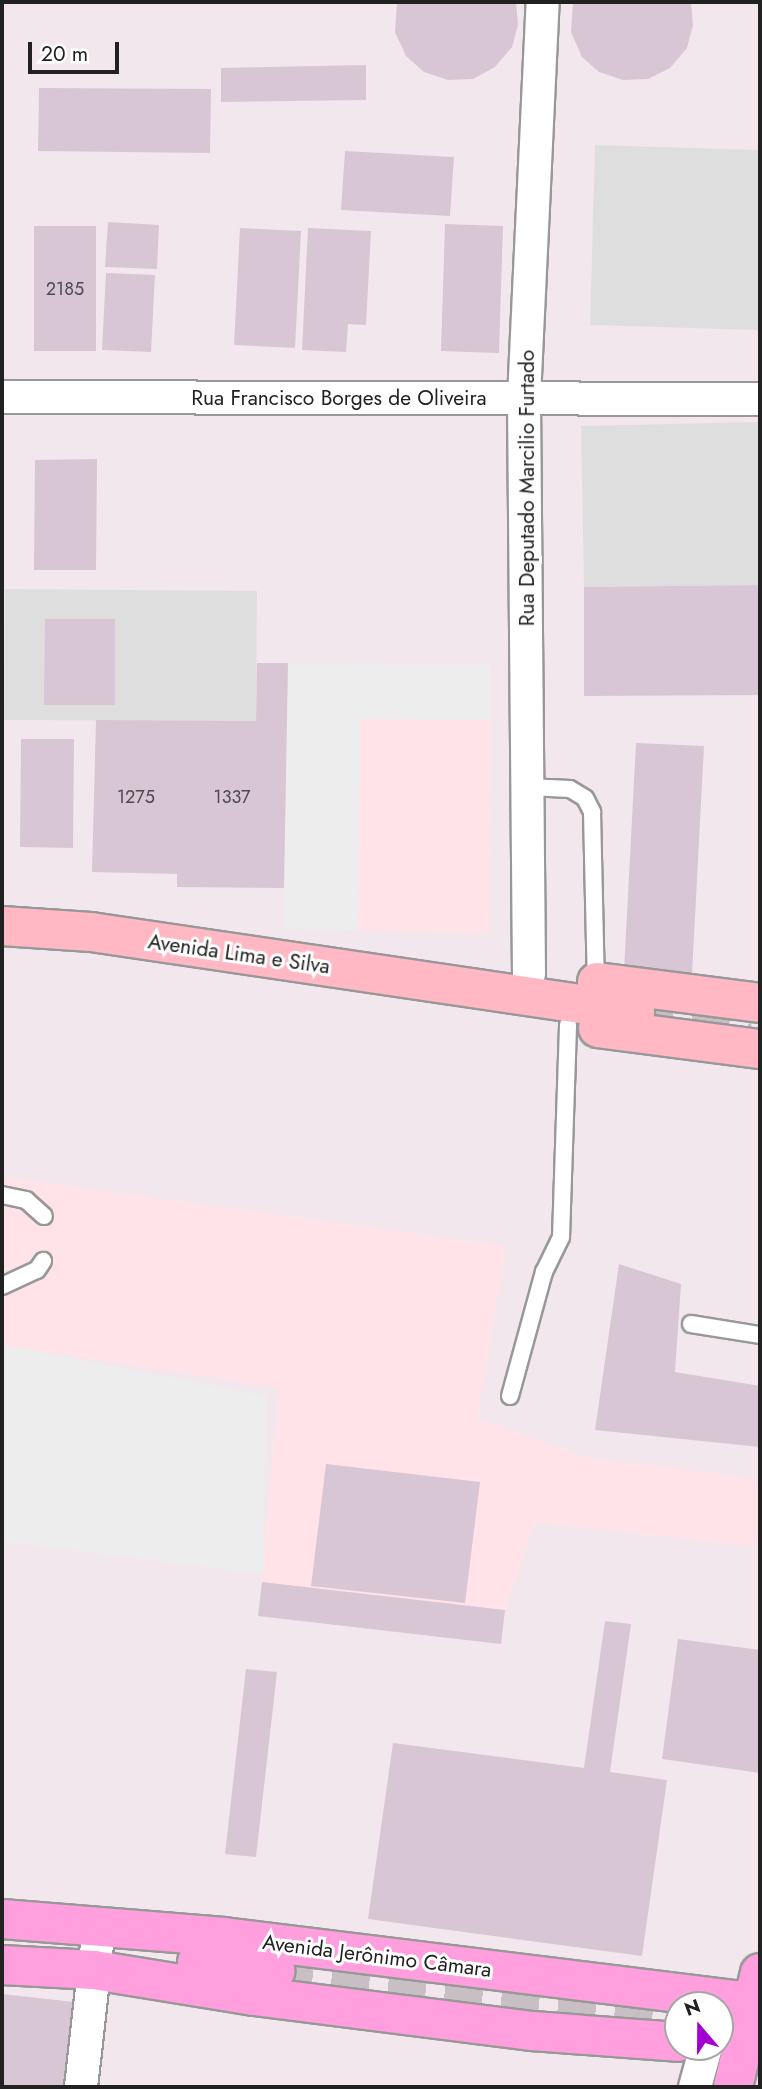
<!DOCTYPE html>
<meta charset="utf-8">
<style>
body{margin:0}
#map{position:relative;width:762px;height:2089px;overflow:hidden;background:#f2e7ed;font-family:Jost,sans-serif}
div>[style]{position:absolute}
.residential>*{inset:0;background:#dfdedf}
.education>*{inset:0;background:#ffe3e9}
.parking>*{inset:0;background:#ededed}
.building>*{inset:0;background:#d9c6d5}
.secondary-tunnel>*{height:38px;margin-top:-19px;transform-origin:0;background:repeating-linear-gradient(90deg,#c8bfc4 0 38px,transparent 0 57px)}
.primary-tunnel>*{height:38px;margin-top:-19px;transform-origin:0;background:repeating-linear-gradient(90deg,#c8bfc4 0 38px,transparent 0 57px)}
.roads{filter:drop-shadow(2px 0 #989898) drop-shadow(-2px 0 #989898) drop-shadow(0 2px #989898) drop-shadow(0 -2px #989898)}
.service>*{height:16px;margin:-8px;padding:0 8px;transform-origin:8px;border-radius:8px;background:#fff}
.minor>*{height:32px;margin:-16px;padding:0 16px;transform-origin:16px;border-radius:16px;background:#fff}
.secondary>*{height:38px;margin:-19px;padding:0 19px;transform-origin:19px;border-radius:19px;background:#ffb8c4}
.primary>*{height:38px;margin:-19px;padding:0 19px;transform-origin:19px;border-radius:19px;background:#ff9fde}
span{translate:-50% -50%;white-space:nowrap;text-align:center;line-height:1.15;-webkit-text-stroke:6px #fff;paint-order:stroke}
.number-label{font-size:18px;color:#4f4a4e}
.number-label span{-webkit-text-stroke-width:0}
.street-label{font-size:21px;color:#212121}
.frame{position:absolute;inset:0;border:4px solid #212121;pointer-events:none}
.north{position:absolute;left:664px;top:1991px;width:70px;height:70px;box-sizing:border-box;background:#fff;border:2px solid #a6a6a6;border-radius:50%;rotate:340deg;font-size:19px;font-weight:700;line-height:28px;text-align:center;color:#212121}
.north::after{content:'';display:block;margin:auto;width:24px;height:32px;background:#a200d2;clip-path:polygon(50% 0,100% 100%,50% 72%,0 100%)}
.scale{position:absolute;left:28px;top:42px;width:91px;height:32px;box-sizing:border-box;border:4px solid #212121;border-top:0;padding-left:9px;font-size:21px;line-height:24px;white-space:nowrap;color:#212121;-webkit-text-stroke:5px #fff;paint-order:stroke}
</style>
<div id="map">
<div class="residential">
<i style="clip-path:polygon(595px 145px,760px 150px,759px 330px,590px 325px)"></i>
<i style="clip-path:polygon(760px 422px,760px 585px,584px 587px,581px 426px)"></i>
<i style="clip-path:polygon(5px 589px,257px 591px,256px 721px,4px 720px)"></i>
</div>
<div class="education">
<i style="clip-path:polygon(360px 719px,490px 720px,489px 933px,358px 930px)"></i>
<i style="clip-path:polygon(3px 1177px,506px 1246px,477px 1418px,584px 1457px,760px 1479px,760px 1547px,535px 1522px,505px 1610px,262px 1582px,279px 1388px,2px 1345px)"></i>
</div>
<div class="parking">
<i style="clip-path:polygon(288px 663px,490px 665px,490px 720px,360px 719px,358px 930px,284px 929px)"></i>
<i style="clip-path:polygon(2px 1345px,266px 1396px,263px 1574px,2px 1541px)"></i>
</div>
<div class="building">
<i style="clip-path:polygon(397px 2px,516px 2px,518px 25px,512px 47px,495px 67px,473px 79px,448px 80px,424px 72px,406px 56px,395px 32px)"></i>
<i style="clip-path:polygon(573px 2px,691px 2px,693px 25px,687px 48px,670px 68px,648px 79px,623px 80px,599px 72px,582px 57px,571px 32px)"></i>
<i style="clip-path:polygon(366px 65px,366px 100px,221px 102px,221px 68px)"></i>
<i style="clip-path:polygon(39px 88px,211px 89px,210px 153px,38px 151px)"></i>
<i style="clip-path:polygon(345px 151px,454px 157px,450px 216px,341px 210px)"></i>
<i style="clip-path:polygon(108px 222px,159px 225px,157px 269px,105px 267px)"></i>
<i style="clip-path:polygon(445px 224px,503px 226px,499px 353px,441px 351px)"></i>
<i style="clip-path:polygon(34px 226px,96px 226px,96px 351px,34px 351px)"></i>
<i style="clip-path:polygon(240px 228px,301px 231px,295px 348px,234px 345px)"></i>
<i style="clip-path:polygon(308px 228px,371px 231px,366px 325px,348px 324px,346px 352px,302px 350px)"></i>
<i style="clip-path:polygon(106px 273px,155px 275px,151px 352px,102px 350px)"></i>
<i style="clip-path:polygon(97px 459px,96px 570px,34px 570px,35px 460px)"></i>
<i style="clip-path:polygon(760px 585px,760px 695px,584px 696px,584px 587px)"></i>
<i style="clip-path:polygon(45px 619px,115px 619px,115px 705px,44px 705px)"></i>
<i style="clip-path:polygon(257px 663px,288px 663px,284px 888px,177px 887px,177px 874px,92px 872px,96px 720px,256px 721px)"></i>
<i style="clip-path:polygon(21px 739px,74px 739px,73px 848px,20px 847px)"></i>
<i style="clip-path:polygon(636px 743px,704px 746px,692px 974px,624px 971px)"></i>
<i style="clip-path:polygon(619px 1264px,681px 1284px,675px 1372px,760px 1386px,760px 1447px,595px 1430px)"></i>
<i style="clip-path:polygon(326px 1464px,480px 1482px,465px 1603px,311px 1586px)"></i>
<i style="clip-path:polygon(262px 1582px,505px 1610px,501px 1644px,258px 1616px)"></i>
<i style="clip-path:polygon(605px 1621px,631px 1624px,610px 1772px,667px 1780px,642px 1956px,368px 1919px,393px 1743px,584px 1768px)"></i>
<i style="clip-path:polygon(678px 1639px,760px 1650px,760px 1773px,662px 1759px)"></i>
<i style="clip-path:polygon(246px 1669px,277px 1672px,256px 1857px,225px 1854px)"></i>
<i style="clip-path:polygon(2px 1994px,74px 2002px,64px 2087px,2px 2087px)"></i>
</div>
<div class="secondary-tunnel">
<i style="left:635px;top:1012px;width:117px;rotate:8.3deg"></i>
</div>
<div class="primary-tunnel">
<i style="left:275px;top:1971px;width:405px;rotate:6.1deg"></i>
</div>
<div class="roads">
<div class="service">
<i style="left:527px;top:787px;width:43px;rotate:2.7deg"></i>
<i style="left:570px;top:789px;width:17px;rotate:31deg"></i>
<i style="left:585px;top:798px;width:16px;rotate:63deg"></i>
<i style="left:592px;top:812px;width:170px;rotate:88.7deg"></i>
<i style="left:2px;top:1195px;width:25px;rotate:12deg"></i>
<i style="left:26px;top:1200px;width:24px;rotate:42deg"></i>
<i style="left:2px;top:1286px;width:38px;rotate:-25deg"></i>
<i style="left:37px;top:1270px;width:11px;rotate:-56deg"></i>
<i style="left:691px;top:1324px;width:70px;rotate:9.1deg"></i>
<i style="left:510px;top:1396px;width:129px;rotate:-74.7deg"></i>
<i style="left:544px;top:1272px;width:39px;rotate:-64deg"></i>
<i style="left:561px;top:1237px;width:212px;rotate:-88.1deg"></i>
</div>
<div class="minor">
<i style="left:2px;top:397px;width:758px;rotate:0.15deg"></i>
<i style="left:529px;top:974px;width:576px;rotate:-90.5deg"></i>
<i style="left:524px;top:398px;width:396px;rotate:-87.3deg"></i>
<i style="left:81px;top:2087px;width:162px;rotate:-83.6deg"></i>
<i style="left:695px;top:2087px;width:41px;rotate:-74.6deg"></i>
</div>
<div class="secondary">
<i style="left:2px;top:926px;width:89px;rotate:3.9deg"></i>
<i style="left:91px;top:932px;width:550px;rotate:8.37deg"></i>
<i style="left:597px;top:982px;width:164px;rotate:7.3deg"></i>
<i style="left:598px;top:1028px;width:163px;rotate:7.4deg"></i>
</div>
<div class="primary">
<i style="left:2px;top:1919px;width:223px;rotate:4.6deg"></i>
<i style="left:224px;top:1937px;width:531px;rotate:7.03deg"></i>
<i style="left:197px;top:1962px;width:79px;rotate:6.6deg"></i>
<i style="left:2px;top:1965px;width:92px;rotate:3.1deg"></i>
<i style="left:94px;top:1970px;width:162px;rotate:9.2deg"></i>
<i style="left:254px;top:1996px;width:281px;rotate:7.2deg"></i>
<i style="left:533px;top:2031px;width:145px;rotate:4.3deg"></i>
<i style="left:733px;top:2087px;width:117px;rotate:-76.7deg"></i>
</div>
</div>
<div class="number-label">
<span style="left:65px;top:289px">2185</span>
<span style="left:136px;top:797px">1275</span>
<span style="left:232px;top:797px">1337</span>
</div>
<div class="street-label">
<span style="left:339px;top:398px">Rua Francisco Borges de Oliveira</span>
<span style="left:527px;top:488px;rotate:-90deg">Rua Deputado Marcilio Furtado</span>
<span style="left:239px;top:954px;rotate:8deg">Avenida Lima e Silva</span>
<span style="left:377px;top:1956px;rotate:7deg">Avenida Jerônimo Câmara</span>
</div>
<div class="frame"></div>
<div class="north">N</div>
<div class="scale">20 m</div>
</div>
